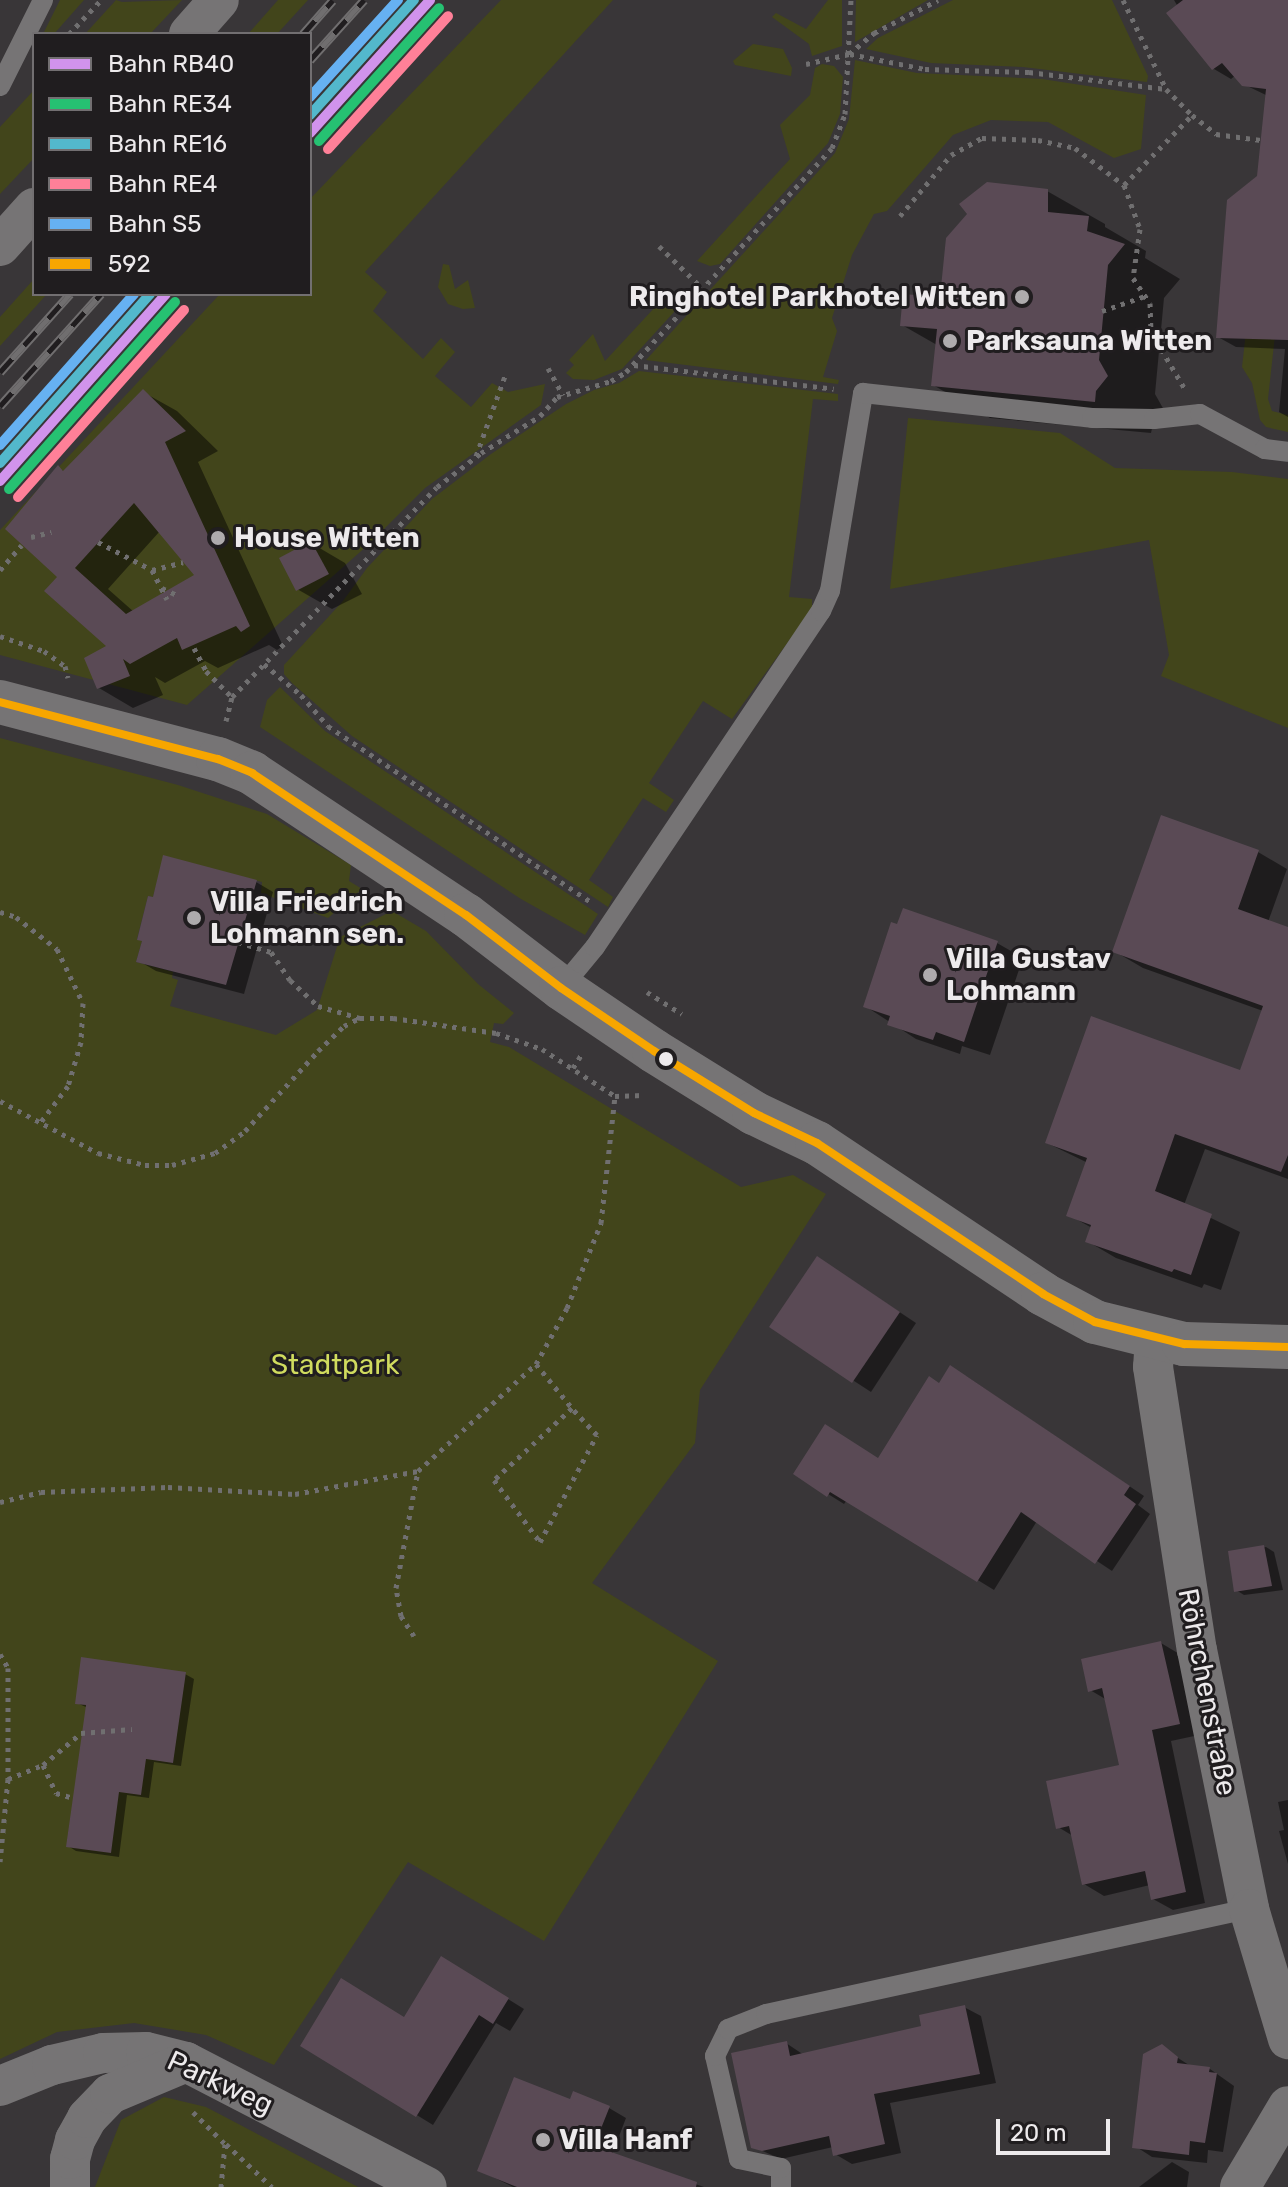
<!DOCTYPE html>
<meta charset="utf-8">
<style>
body{margin:0}
#map{position:relative;width:1288px;height:2187px;overflow:hidden;background:#393638;font-family:Rubik,sans-serif}
div>[style]{position:absolute}
.green>*{inset:0;background:#42451b}
.shadow>*{inset:0;background:#0007}
.building>*{inset:0;background:#5a4a55}
.path>*{height:5px;margin-top:-2.5px;transform-origin:0;background:repeating-linear-gradient(90deg,#706f70 0 4px,transparent 0 10px)}
.service>*{height:20px;margin:-10px;padding:0 10px;transform-origin:10px;border-radius:10px;background:#767475}
.minor>*{height:40px;margin:-20px;padding:0 20px;transform-origin:20px;border-radius:20px;background:#767475}
.secondary>*{height:44px;margin:-22px;padding:0 22px;transform-origin:22px;border-radius:22px;background:#767475}
.rail>*{height:9px;margin-top:-4.5px;transform-origin:0;background:repeating-linear-gradient(90deg,#201d1f 0 18px,#706e6f 0 36px);box-sizing:border-box;border-block:2px solid #706e6f}
.bus-1>*{height:8px;margin:-4px;padding:0 4px;transform-origin:4px;border-radius:4px;background:#f7a600}
.rail-1>*{height:10px;margin:-5px;padding:0 5px;transform-origin:5px;border-radius:5px;background:#d193ec}
.rail-2>*{height:10px;margin:-5px;padding:0 5px;transform-origin:5px;border-radius:5px;background:#26c172}
.rail-3>*{height:10px;margin:-5px;padding:0 5px;transform-origin:5px;border-radius:5px;background:#53b8cc}
.rail-4>*{height:10px;margin:-5px;padding:0 5px;transform-origin:5px;border-radius:5px;background:#ff8098}
.rail-5>*{height:10px;margin:-5px;padding:0 5px;transform-origin:5px;border-radius:5px;background:#66b1f2}
.dots>*{width:22px;height:22px;translate:-50% -50%;box-sizing:border-box;border:4px solid #201d1f;border-radius:50%}
span{translate:-50% -50%;white-space:nowrap;text-align:center;line-height:1.15;-webkit-text-stroke:6px #201d1f;paint-order:stroke}
.poi-label{font-size:28px;color:#edeaec;font-weight:700}
.right{translate:-100% -50%;text-align:right}
.left{translate:0 -50%;text-align:left}
.park-label{font-size:28px;color:#d0db5e}
.street-label{font-size:28px;color:#edeaec}
.legend{position:absolute;left:32px;top:32px;width:280px;height:264px;box-sizing:border-box;background:#201d1f;border:2px solid #726f71;margin:0;padding:10px 14px;list-style:none;font-size:24px;color:#edeaec}
.legend li{display:flex;align-items:center;gap:16px;height:40px}
.legend b{width:40px;border:2px solid #726f71}
.scale{position:absolute;left:996px;top:2119px;width:114px;height:36px;box-sizing:border-box;border:4px solid #edeaec;border-top:0;padding-left:10px;font-size:24px;line-height:28px;white-space:nowrap;color:#edeaec;-webkit-text-stroke:6px #201d1f;paint-order:stroke}
</style>
<div id="map">
<div class="green">
<i style="clip-path:polygon(60px 0,84px 0,54px 34px,43px 34px)"></i>
<i style="clip-path:polygon(116px 0,122px 2px,182px 0,150px 34px,85px 34px)"></i>
<i style="clip-path:polygon(278px 0,308px 0,277px 34px,248px 34px)"></i>
<i style="clip-path:polygon(501px 0,613px 0,365px 272px,387px 292px,373px 311px,423px 359px,441px 338px,455px 352px,435px 376px,471px 407px,492px 383px,508px 392px,545px 384px,541px 405px,425px 488px,368px 545px,187px 705px,0 655px,0 530px,220px 294px,310px 294px,310px 199px)"></i>
<i style="clip-path:polygon(828px 0,842px 0,842px 46px,812px 56px,809px 44px,772px 17px,776px 13px,806px 29px)"></i>
<i style="clip-path:polygon(856px 0,928px 0,855px 42px)"></i>
<i style="clip-path:polygon(953px 0,1112px 0,1148px 76px,1147px 82px,1023px 67px,931px 63px,866px 49px,878px 38px)"></i>
<i style="clip-path:polygon(753px 44px,783px 49px,792px 68px,791px 76px,735px 65px,733px 61px)"></i>
<i style="clip-path:polygon(855px 60px,917px 73px,1042px 79px,1146px 95px,1141px 149px,1114px 158px,1048px 122px,991px 120px,953px 135px,887px 211px,874px 214px,852px 255px,832px 318px,837px 331px,823px 377px,839px 380px,838px 384px,646px 360px,835px 153px,849px 119px)"></i>
<i style="clip-path:polygon(822px 64px,834px 66px,843px 77px,840px 114px,828px 143px,720px 264px,710px 266px,697px 261px,790px 159px,780px 125px,810px 95px,815px 68px)"></i>
<i style="clip-path:polygon(34px 90px,34px 158px,0 194px,0 127px)"></i>
<i style="clip-path:polygon(443px 264px,449px 265px,455px 289px,468px 280px,475px 308px,463px 309px,448px 304px,438px 287px)"></i>
<i style="clip-path:polygon(34px 279px,34px 294px,47px 294px,0 346px,0 317px)"></i>
<i style="clip-path:polygon(670px 291px,675px 302px,674px 312px,622px 369px,594px 380px,573px 379px,566px 373px,574px 365px,569px 360px,593px 334px,605px 361px)"></i>
<i style="clip-path:polygon(1247px 323px,1276px 326px,1268px 399px,1272px 411px,1288px 415px,1288px 432px,1266px 427px,1260px 420px,1252px 383px,1242px 367px)"></i>
<i style="clip-path:polygon(639px 371px,838px 394px,838px 401px,813px 399px,789px 597px,812px 599px,812px 609px,732px 719px,703px 701px,649px 783px,674px 800px,666px 812px,643px 798px,589px 880px,613px 897px,608px 907px,352px 736px,292px 683px,284px 674px,284px 665px,343px 601px,367px 568px,432px 499px,491px 454px,566px 404px,594px 390px,619px 383px)"></i>
<i style="clip-path:polygon(908px 418px,1060px 433px,1115px 468px,1232px 472px,1288px 479px,1288px 728px,1161px 676px,1169px 655px,1149px 540px,890px 589px)"></i>
<i style="clip-path:polygon(280px 687px,325px 731px,598px 914px,585px 935px,521px 899px,260px 727px,267px 700px)"></i>
<i style="clip-path:polygon(0 738px,178px 785px,267px 814px,351px 865px,349px 881px,362px 889px,328px 918px,261px 893px,262px 882px,164px 856px,153px 897px,148px 896px,137px 939px,142px 941px,136px 962px,173px 972px,172px 978px,178px 980px,170px 1006px,276px 1035px,317px 1010px,340px 937px,392px 911px,426px 931px,478px 984px,514px 1013px,503px 1024px,494px 1023px,490px 1042px,509px 1047px,741px 1187px,793px 1175px,826px 1194px,700px 1390px,695px 1443px,592px 1583px,718px 1661px,544px 1941px,408px 1862px,274px 2065px,206px 2035px,134px 2023px,57px 2032px,0 2059px)"></i>
<i style="clip-path:polygon(164px 2097px,206px 2107px,358px 2187px,95px 2187px,121px 2120px)"></i>
</div>
<div class="shadow">
<i style="clip-path:polygon(1174px 0,1288px 0,1288px 417px,1279px 412px,1285px 349px,1236px 347px,1218px 337px,1259px 177px,1268px 96px,1243px 84px,1236px 75px,1231px 79px,1214px 69px)"></i>
<i style="clip-path:polygon(1047px 191px,1105px 224px,1105px 227px,1146px 251px,1145px 258px,1180px 279px,1164px 298px,1155px 394px,1164px 410px,1153px 424px,1151px 433px,990px 418px,933px 385px,937px 345px,902px 325px,942px 299px)"></i>
<i style="clip-path:polygon(evenodd,143px 392px,177px 411px,218px 451px,198px 462px,283px 646px,277px 650px,269px 645px,218px 668px,205px 661px,165px 683px,155px 677px,163px 695px,133px 708px,99px 688px,110px 646px,60px 576px,58px 468px,65px 472px,143px 392px,160px 531px,197px 576px,134px 612px,108px 589px,160px 531px)"></i>
<i style="clip-path:polygon(311px 543px,345px 563px,362px 594px,332px 609px,297px 589px)"></i>
<i style="clip-path:polygon(1258px 852px,1287px 869px,1268px 922px,1288px 930px,1288px 1179px,1205px 1149px,1184px 1205px,1240px 1232px,1221px 1290px,1204px 1284px,1202px 1288px,1116px 1258px,1087px 1241px,1092px 1228px,1069px 1215px,1088px 1163px,1047px 1143px,1241px 1072px,1263px 1011px,1143px 968px,1114px 951px)"></i>
<i style="clip-path:polygon(256px 882px,273px 892px,244px 994px,156px 971px,139px 961px)"></i>
<i style="clip-path:polygon(997px 943px,1023px 958px,990px 1055px,962px 1046px,960px 1054px,916px 1039px,865px 1006px)"></i>
<i style="clip-path:polygon(835px 1269px,916px 1323px,871px 1392px,771px 1327px)"></i>
<i style="clip-path:polygon(966px 1376px,1144px 1496px,1138px 1505px,1150px 1514px,1112px 1571px,1037px 1521px,994px 1590px,847px 1500px,844px 1504px,796px 1474px,879px 1460px,940px 1385px)"></i>
<i style="clip-path:polygon(1266px 1547px,1274px 1552px,1283px 1590px,1244px 1595px,1236px 1590px,1230px 1552px)"></i>
<i style="clip-path:polygon(1161px 1643px,1181px 1655px,1199px 1735px,1171px 1741px,1205px 1903px,1173px 1910px,1153px 1899px,1150px 1885px,1104px 1896px,1084px 1884px,1073px 1836px,1058px 1827px,1121px 1767px,1107px 1700px,1090px 1690px)"></i>
<i style="clip-path:polygon(185px 1674px,194px 1679px,181px 1766px,154px 1762px,149px 1798px,127px 1795px,119px 1857px,76px 1851px,68px 1846px,88px 1708px,77px 1703px)"></i>
<i style="clip-path:polygon(1288px 1800px,1288px 1864px,1279px 1831px,1284px 1830px,1278px 1802px)"></i>
<i style="clip-path:polygon(458px 1968px,524px 2009px,510px 2031px,496px 2023px,433px 2125px,303px 2045px,405px 2019px)"></i>
<i style="clip-path:polygon(964px 2007px,981px 2016px,996px 2083px,890px 2103px,901px 2153px,852px 2164px,835px 2154px,833px 2147px,781px 2159px,753px 2147px,786px 2043px,804px 2055px,923px 2028px)"></i>
<i style="clip-path:polygon(1161px 2047px,1192px 2067px,1210px 2069px,1234px 2086px,1223px 2152px,1208px 2150px,1207px 2163px,1152px 2157px,1135px 2146px)"></i>
<i style="clip-path:polygon(571px 2102px,609px 2108px,626px 2118px,612px 2155px,704px 2187px,513px 2187px,479px 2170px)"></i>
<i style="clip-path:polygon(1172px 2162px,1189px 2172px,1187px 2187px,1139px 2187px)"></i>
</div>
<div class="building">
<i style="clip-path:polygon(1183px 0,1288px 0,1288px 340px,1216px 338px,1227px 200px,1257px 176px,1266px 89px,1242px 86px,1222px 63px,1212px 70px,1166px 13px)"></i>
<i style="clip-path:polygon(987px 182px,1048px 189px,1048px 212px,1089px 216px,1087px 231px,1125px 244px,1108px 265px,1099px 360px,1108px 376px,1096px 391px,1095px 402px,931px 386px,937px 329px,900px 326px,903px 294px,940px 297px,946px 238px,967px 214px,959px 204px)"></i>
<i style="clip-path:polygon(evenodd,143px 389px,186px 431px,165px 442px,250px 626px,241px 632px,236px 626px,182px 650px,177px 638px,130px 664px,123px 659px,130px 676px,97px 689px,84px 658px,106px 646px,44px 591px,57px 577px,5px 529px,58px 465px,63px 471px,143px 389px,134px 503px,194px 575px,126px 614px,75px 568px,134px 503px)"></i>
<i style="clip-path:polygon(311px 541px,329px 574px,296px 591px,279px 558px)"></i>
<i style="clip-path:polygon(1161px 815px,1259px 850px,1238px 909px,1288px 927px,1288px 1155px,1281px 1172px,1175px 1134px,1155px 1191px,1212px 1214px,1191px 1275px,1174px 1269px,1172px 1272px,1085px 1242px,1091px 1225px,1066px 1216px,1087px 1158px,1045px 1143px,1091px 1016px,1240px 1070px,1263px 1006px,1112px 952px)"></i>
<i style="clip-path:polygon(163px 855px,257px 880px,226px 985px,136px 962px,142px 941px,137px 940px,148px 896px,153px 897px)"></i>
<i style="clip-path:polygon(903px 908px,998px 941px,964px 1042px,936px 1032px,933px 1040px,887px 1025px,890px 1016px,863px 1007px,891px 922px,897px 924px)"></i>
<i style="clip-path:polygon(817px 1256px,900px 1312px,852px 1383px,769px 1327px)"></i>
<i style="clip-path:polygon(950px 1365px,1130px 1486px,1124px 1495px,1136px 1504px,1095px 1564px,1021px 1512px,977px 1582px,830px 1492px,827px 1497px,793px 1474px,825px 1424px,878px 1458px,929px 1376px,939px 1383px)"></i>
<i style="clip-path:polygon(1264px 1545px,1272px 1586px,1234px 1592px,1228px 1551px)"></i>
<i style="clip-path:polygon(1161px 1641px,1180px 1724px,1152px 1730px,1186px 1892px,1151px 1900px,1145px 1871px,1082px 1885px,1069px 1826px,1056px 1829px,1046px 1781px,1119px 1765px,1102px 1688px,1088px 1692px,1081px 1659px)"></i>
<i style="clip-path:polygon(81px 1657px,186px 1672px,173px 1763px,146px 1759px,141px 1795px,119px 1792px,111px 1853px,66px 1847px,86px 1705px,75px 1704px)"></i>
<i style="clip-path:polygon(441px 1956px,509px 1998px,493px 2024px,479px 2015px,416px 2117px,300px 2046px,341px 1978px,404px 2017px)"></i>
<i style="clip-path:polygon(965px 2005px,980px 2074px,874px 2094px,885px 2144px,833px 2156px,829px 2136px,762px 2151px,751px 2148px,731px 2053px,787px 2041px,790px 2056px,921px 2026px,919px 2015px)"></i>
<i style="clip-path:polygon(1162px 2044px,1178px 2057px,1177px 2063px,1210px 2067px,1209px 2072px,1217px 2073px,1205px 2143px,1190px 2141px,1189px 2155px,1132px 2148px,1143px 2054px)"></i>
<i style="clip-path:polygon(514px 2077px,570px 2099px,573px 2091px,610px 2106px,594px 2146px,697px 2182px,696px 2187px,517px 2187px,477px 2171px)"></i>
</div>
<div class="path">
<i style="left:1123px;top:0;width:99px;rotate:64.2deg"></i>
<i style="left:1166px;top:89px;width:37px;rotate:45deg"></i>
<i style="left:1192px;top:115px;width:31px;rotate:38deg"></i>
<i style="left:1216px;top:134px;width:45px;rotate:7.6deg"></i>
<i style="left:69px;top:34px;width:47px;rotate:-46.7deg"></i>
<i style="left:850px;top:54px;width:76px;rotate:11.3deg"></i>
<i style="left:925px;top:69px;width:104px;rotate:1.7deg"></i>
<i style="left:1029px;top:72px;width:138px;rotate:7.1deg"></i>
<i style="left:806px;top:64px;width:44px;rotate:-13.1deg"></i>
<i style="left:849px;top:54px;width:33px;rotate:-40deg"></i>
<i style="left:874px;top:33px;width:72px;rotate:-27.3deg"></i>
<i style="left:1124px;top:185px;width:98px;rotate:-45.8deg"></i>
<i style="left:900px;top:216px;width:80px;rotate:-50.1deg"></i>
<i style="left:951px;top:155px;width:35px;rotate:-29deg"></i>
<i style="left:982px;top:138px;width:56px;rotate:2deg"></i>
<i style="left:1038px;top:140px;width:38px;rotate:12deg"></i>
<i style="left:1075px;top:148px;width:61px;rotate:37.1deg"></i>
<i style="left:1124px;top:185px;width:47px;rotate:70deg"></i>
<i style="left:1140px;top:229px;width:49px;rotate:98.1deg"></i>
<i style="left:1133px;top:278px;width:30px;rotate:56deg"></i>
<i style="left:1150px;top:303px;width:29px;rotate:88deg"></i>
<i style="left:1151px;top:332px;width:66px;rotate:59.2deg"></i>
<i style="left:659px;top:246px;width:60px;rotate:44.3deg"></i>
<i style="left:1102px;top:311px;width:46px;rotate:-19.2deg"></i>
<i style="left:634px;top:365px;width:201px;rotate:6.8deg"></i>
<i style="left:548px;top:368px;width:31px;rotate:61deg"></i>
<i style="left:476px;top:456px;width:88px;rotate:-70.1deg"></i>
<i style="left:31px;top:537px;width:21px;rotate:-14deg"></i>
<i style="left:98px;top:542px;width:61px;rotate:27.4deg"></i>
<i style="left:152px;top:570px;width:33px;rotate:63deg"></i>
<i style="left:0;top:570px;width:33px;rotate:-49deg"></i>
<i style="left:152px;top:570px;width:32px;rotate:-14deg"></i>
<i style="left:162px;top:588px;width:17px;rotate:25deg"></i>
<i style="left:0;top:636px;width:46px;rotate:18.8deg"></i>
<i style="left:44px;top:651px;width:26px;rotate:36deg"></i>
<i style="left:65px;top:666px;width:12px;rotate:76deg"></i>
<i style="left:194px;top:648px;width:26px;rotate:62deg"></i>
<i style="left:206px;top:671px;width:37px;rotate:45deg"></i>
<i style="left:264px;top:664px;width:48px;rotate:40deg"></i>
<i style="left:301px;top:695px;width:41px;rotate:48.9deg"></i>
<i style="left:328px;top:726px;width:318px;rotate:33.8deg"></i>
<i style="left:226px;top:721px;width:25px;rotate:-76deg"></i>
<i style="left:232px;top:697px;width:293px;rotate:-45.7deg"></i>
<i style="left:437px;top:487px;width:56px;rotate:-37.7deg"></i>
<i style="left:481px;top:453px;width:70px;rotate:-32.1deg"></i>
<i style="left:540px;top:416px;width:25px;rotate:-48deg"></i>
<i style="left:557px;top:397px;width:56px;rotate:-16.5deg"></i>
<i style="left:611px;top:381px;width:17px;rotate:-31deg"></i>
<i style="left:626px;top:372px;width:304px;rotate:-47.4deg"></i>
<i style="left:832px;top:148px;width:36px;rotate:-69deg"></i>
<i style="left:845px;top:114px;width:114px;rotate:-87deg"></i>
<i style="left:0;top:912px;width:17px;rotate:17deg"></i>
<i style="left:16px;top:917px;width:52px;rotate:38deg"></i>
<i style="left:57px;top:949px;width:60px;rotate:64.3deg"></i>
<i style="left:83px;top:1003px;width:39px;rotate:93deg"></i>
<i style="left:81px;top:1042px;width:46px;rotate:106.5deg"></i>
<i style="left:68px;top:1086px;width:46px;rotate:127.1deg"></i>
<i style="left:238px;top:942px;width:34px;rotate:17deg"></i>
<i style="left:271px;top:952px;width:34px;rotate:56deg"></i>
<i style="left:290px;top:980px;width:38px;rotate:43deg"></i>
<i style="left:318px;top:1006px;width:44px;rotate:15.9deg"></i>
<i style="left:647px;top:992px;width:41px;rotate:32.2deg"></i>
<i style="left:573px;top:1068px;width:19px;rotate:-58deg"></i>
<i style="left:0;top:1101px;width:111px;rotate:28deg"></i>
<i style="left:98px;top:1153px;width:49px;rotate:14.3deg"></i>
<i style="left:145px;top:1165px;width:27px"></i>
<i style="left:172px;top:1165px;width:45px;rotate:-15.6deg"></i>
<i style="left:215px;top:1153px;width:37px;rotate:-36deg"></i>
<i style="left:245px;top:1131px;width:108px;rotate:-47.6deg"></i>
<i style="left:318px;top:1051px;width:36px;rotate:-44deg"></i>
<i style="left:344px;top:1026px;width:18px;rotate:-27deg"></i>
<i style="left:360px;top:1018px;width:33px"></i>
<i style="left:393px;top:1018px;width:104px;rotate:8.3deg"></i>
<i style="left:496px;top:1033px;width:49px;rotate:19.2deg"></i>
<i style="left:542px;top:1049px;width:87px;rotate:32.8deg"></i>
<i style="left:615px;top:1096px;width:29px;rotate:-2deg"></i>
<i style="left:536px;top:1364px;width:57px;rotate:50.7deg"></i>
<i style="left:572px;top:1408px;width:106px;rotate:137.3deg"></i>
<i style="left:494px;top:1480px;width:77px;rotate:53.4deg"></i>
<i style="left:540px;top:1542px;width:121px;rotate:-62deg"></i>
<i style="left:597px;top:1435px;width:37px;rotate:-133deg"></i>
<i style="left:0;top:1502px;width:42px;rotate:-13.7deg"></i>
<i style="left:41px;top:1492px;width:127px;rotate:-2.3deg"></i>
<i style="left:168px;top:1487px;width:127px;rotate:3.2deg"></i>
<i style="left:295px;top:1494px;width:125px;rotate:-10.6deg"></i>
<i style="left:418px;top:1471px;width:159px;rotate:-42.2deg"></i>
<i style="left:536px;top:1364px;width:64px;rotate:-61deg"></i>
<i style="left:567px;top:1308px;width:92px;rotate:-68.2deg"></i>
<i style="left:601px;top:1223px;width:128px;rotate:-83.7deg"></i>
<i style="left:414px;top:1636px;width:24px;rotate:-123deg"></i>
<i style="left:401px;top:1616px;width:28px;rotate:-100deg"></i>
<i style="left:396px;top:1588px;width:119px;rotate:-79.4deg"></i>
<i style="left:0;top:1654px;width:16px;rotate:60deg"></i>
<i style="left:8px;top:1668px;width:111px;rotate:90deg"></i>
<i style="left:8px;top:1779px;width:83px;rotate:95.5deg"></i>
<i style="left:43px;top:1765px;width:50px;rotate:-40.1deg"></i>
<i style="left:81px;top:1733px;width:51px;rotate:-4.5deg"></i>
<i style="left:8px;top:1779px;width:38px;rotate:-22deg"></i>
<i style="left:43px;top:1765px;width:31px;rotate:65deg"></i>
<i style="left:56px;top:1793px;width:18px;rotate:16deg"></i>
<i style="left:193px;top:2112px;width:45px;rotate:45deg"></i>
<i style="left:225px;top:2144px;width:43px;rotate:95.3deg"></i>
<i style="left:226px;top:2144px;width:63px;rotate:43.1deg"></i>
</div>
<div class="service">
<i style="left:0;top:86px;width:96px;rotate:-63.4deg"></i>
<i style="left:561px;top:988px;width:53px;rotate:-50.3deg"></i>
<i style="left:595px;top:947px;width:405px;rotate:-56.1deg"></i>
<i style="left:821px;top:611px;width:22px;rotate:-66deg"></i>
<i style="left:830px;top:591px;width:201px;rotate:-80.5deg"></i>
<i style="left:863px;top:393px;width:230px;rotate:6.2deg"></i>
<i style="left:1092px;top:418px;width:62px;rotate:0.9deg"></i>
<i style="left:1154px;top:419px;width:46px;rotate:-6.2deg"></i>
<i style="left:1200px;top:414px;width:74px;rotate:28.3deg"></i>
<i style="left:1265px;top:449px;width:23px;rotate:7deg"></i>
<i style="left:781px;top:2187px;width:19px;rotate:-90deg"></i>
<i style="left:781px;top:2168px;width:43px;rotate:-167.9deg"></i>
<i style="left:739px;top:2159px;width:106px;rotate:-103.1deg"></i>
<i style="left:715px;top:2056px;width:30px;rotate:-64deg"></i>
<i style="left:728px;top:2029px;width:41px;rotate:-21.5deg"></i>
<i style="left:766px;top:2014px;width:494px;rotate:-12.3deg"></i>
</div>
<div class="minor">
<i style="left:189px;top:34px;width:45px;rotate:-48.6deg"></i>
<i style="left:0;top:246px;width:51px;rotate:-48.2deg"></i>
<i style="left:1155px;top:1339px;width:28px;rotate:94deg"></i>
<i style="left:1153px;top:1367px;width:286px;rotate:81.2deg"></i>
<i style="left:1197px;top:1650px;width:264px;rotate:78.6deg"></i>
<i style="left:1249px;top:1909px;width:136px;rotate:73.3deg"></i>
<i style="left:0;top:2086px;width:56px;rotate:-22deg"></i>
<i style="left:52px;top:2065px;width:52px;rotate:-13.2deg"></i>
<i style="left:103px;top:2053px;width:43px;rotate:-1.3deg"></i>
<i style="left:146px;top:2052px;width:41px;rotate:14deg"></i>
<i style="left:186px;top:2062px;width:271px;rotate:27.4deg"></i>
<i style="left:70px;top:2187px;width:28px;rotate:-90deg"></i>
<i style="left:70px;top:2159px;width:20px;rotate:-75deg"></i>
<i style="left:75px;top:2140px;width:25px;rotate:-61deg"></i>
<i style="left:87px;top:2118px;width:33px;rotate:-46deg"></i>
<i style="left:110px;top:2094px;width:82px;rotate:-22.8deg"></i>
<i style="left:1240px;top:2187px;width:94px;rotate:-59.3deg"></i>
</div>
<div class="secondary">
<i style="left:0;top:702px;width:225px;rotate:14.7deg"></i>
<i style="left:218px;top:759px;width:37px;rotate:22deg"></i>
<i style="left:252px;top:773px;width:257px;rotate:33.6deg"></i>
<i style="left:466px;top:915px;width:120px;rotate:37.5deg"></i>
<i style="left:561px;top:988px;width:112px;rotate:34.1deg"></i>
<i style="left:654px;top:1051px;width:118px;rotate:31.8deg"></i>
<i style="left:754px;top:1113px;width:70px;rotate:25.5deg"></i>
<i style="left:817px;top:1143px;width:272px;rotate:33.7deg"></i>
<i style="left:1043px;top:1294px;width:59px;rotate:28.3deg"></i>
<i style="left:1095px;top:1322px;width:92px;rotate:13.9deg"></i>
<i style="left:1184px;top:1344px;width:104px;rotate:1.7deg"></i>
</div>
<div class="rail">
<i style="left:303px;top:34px;width:45px;rotate:-48.6deg"></i>
<i style="left:310px;top:60px;width:81px;rotate:-48deg"></i>
<i style="left:0;top:372px;width:105px;rotate:-48.1deg"></i>
<i style="left:0;top:406px;width:151px;rotate:-48deg"></i>
</div>
<div class="bus-1">
<i style="left:0;top:702px;width:225px;rotate:14.7deg"></i>
<i style="left:218px;top:759px;width:37px;rotate:22deg"></i>
<i style="left:252px;top:773px;width:257px;rotate:33.6deg"></i>
<i style="left:466px;top:915px;width:120px;rotate:37.5deg"></i>
<i style="left:561px;top:988px;width:112px;rotate:34.1deg"></i>
<i style="left:654px;top:1051px;width:118px;rotate:31.8deg"></i>
<i style="left:754px;top:1113px;width:70px;rotate:25.5deg"></i>
<i style="left:817px;top:1143px;width:272px;rotate:33.7deg"></i>
<i style="left:1043px;top:1294px;width:59px;rotate:28.3deg"></i>
<i style="left:1095px;top:1322px;width:92px;rotate:13.9deg"></i>
<i style="left:1184px;top:1344px;width:104px;rotate:1.7deg"></i>
</div>
<div class="rail-1">
<i style="left:310px;top:133px;width:179px;rotate:-47.9deg"></i>
<i style="left:0;top:481px;width:250px;rotate:-48.4deg"></i>
</div>
<div class="rail-2">
<i style="left:319px;top:141px;width:179px;rotate:-47.9deg"></i>
<i style="left:9px;top:489px;width:250px;rotate:-48.4deg"></i>
</div>
<div class="rail-3">
<i style="left:310px;top:115px;width:155px;rotate:-47.9deg"></i>
<i style="left:0;top:463px;width:226px;rotate:-48.4deg"></i>
</div>
<div class="rail-4">
<i style="left:328px;top:149px;width:179px;rotate:-47.9deg"></i>
<i style="left:18px;top:497px;width:250px;rotate:-48.4deg"></i>
</div>
<div class="rail-5">
<i style="left:310px;top:97px;width:131px;rotate:-47.8deg"></i>
<i style="left:0;top:445px;width:202px;rotate:-48.4deg"></i>
</div>
<div class="dots">
<i style="left:1022px;top:297px;background:#aeabad"></i>
<i style="left:950px;top:341px;background:#aeabad"></i>
<i style="left:218px;top:538px;background:#aeabad"></i>
<i style="left:194px;top:918px;background:#aeabad"></i>
<i style="left:930px;top:975px;background:#aeabad"></i>
<i style="left:666px;top:1059px;background:#edeaec"></i>
<i style="left:543px;top:2140px;background:#aeabad"></i>
</div>
<div class="poi-label">
<span class="right" style="left:1006px;top:297px">Ringhotel Parkhotel Witten</span>
<span class="left" style="left:966px;top:341px">Parksauna Witten</span>
<span class="left" style="left:234px;top:538px">House Witten</span>
<span class="left" style="left:210px;top:918px">Villa Friedrich<br>Lohmann sen.</span>
<span class="left" style="left:946px;top:975px">Villa Gustav<br>Lohmann</span>
<span class="left" style="left:559px;top:2140px">Villa Hanf</span>
</div>
<div class="park-label">
<span style="left:335px;top:1365px">Stadtpark</span>
</div>
<div class="street-label">
<span style="left:1207px;top:1692px;rotate:79deg">Röhrchenstraße</span>
<span style="left:220px;top:2083px;rotate:25deg">Parkweg</span>
</div>
<ul class="legend">
<li><b style="height:10px;background:#d193ec"></b>Bahn RB40</li>
<li><b style="height:10px;background:#26c172"></b>Bahn RE34</li>
<li><b style="height:10px;background:#53b8cc"></b>Bahn RE16</li>
<li><b style="height:10px;background:#ff8098"></b>Bahn RE4</li>
<li><b style="height:10px;background:#66b1f2"></b>Bahn S5</li>
<li><b style="height:10px;background:#f7a600"></b>592</li>
</ul>
<div class="scale">20 m</div>
</div>
